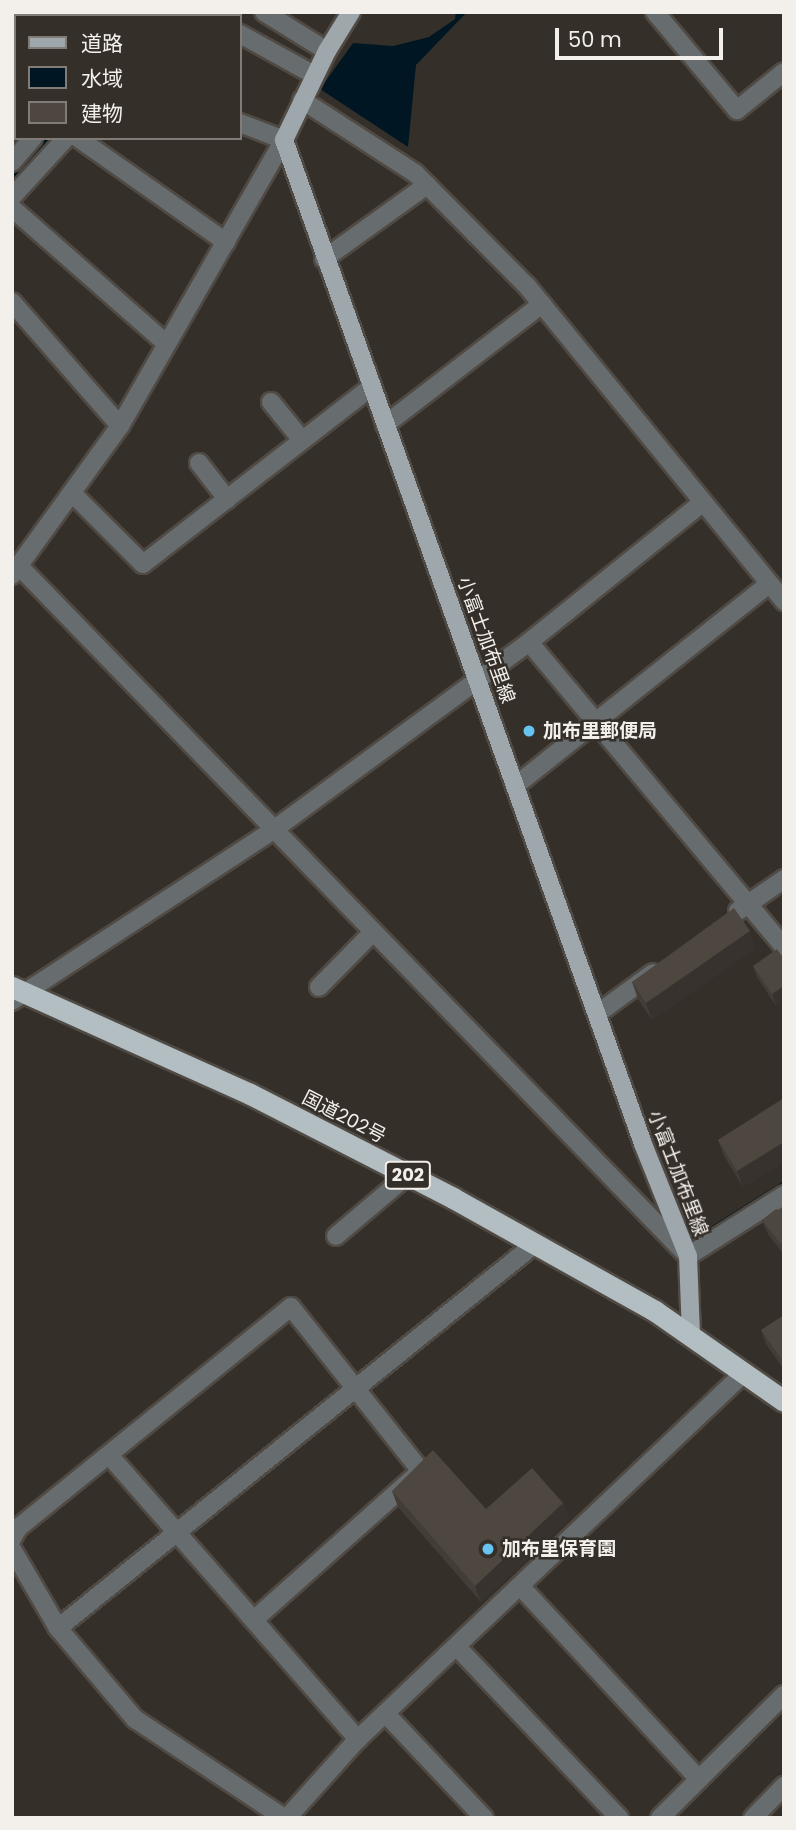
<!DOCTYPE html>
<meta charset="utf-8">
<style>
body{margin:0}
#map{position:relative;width:796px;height:1830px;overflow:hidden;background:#352f29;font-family:Poppins,"Noto Sans JP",sans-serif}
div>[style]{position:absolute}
.water>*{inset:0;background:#001723}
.stream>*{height:7px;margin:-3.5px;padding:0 3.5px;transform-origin:3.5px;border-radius:3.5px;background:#001723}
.canal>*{height:23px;margin:-11.5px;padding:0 11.5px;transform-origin:11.5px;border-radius:11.5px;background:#001723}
.roads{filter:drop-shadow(2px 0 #504a44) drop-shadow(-2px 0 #504a44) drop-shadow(0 2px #504a44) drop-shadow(0 -2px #504a44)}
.minor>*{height:18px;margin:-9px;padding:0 9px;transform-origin:9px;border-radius:9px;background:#676c6e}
.major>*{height:18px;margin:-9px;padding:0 9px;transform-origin:9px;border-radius:9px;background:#9ea7ab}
.highway>*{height:21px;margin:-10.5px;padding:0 10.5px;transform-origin:10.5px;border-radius:10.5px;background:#b3bec3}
.wall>*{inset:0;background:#433d37}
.shaded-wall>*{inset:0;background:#37322d}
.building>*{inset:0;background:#4e4740}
.dots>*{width:19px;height:19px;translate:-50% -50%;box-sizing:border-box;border:4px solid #352f29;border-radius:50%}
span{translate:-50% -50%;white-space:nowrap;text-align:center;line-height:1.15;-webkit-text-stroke:5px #352f29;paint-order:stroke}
.shield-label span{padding:2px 5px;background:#352f29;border:2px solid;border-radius:5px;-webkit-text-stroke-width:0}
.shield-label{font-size:18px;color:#f3efeb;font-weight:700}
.street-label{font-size:19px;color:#f3efeb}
.poi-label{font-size:19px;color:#f3efeb;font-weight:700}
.left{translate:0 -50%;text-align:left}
.frame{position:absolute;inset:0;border:14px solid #f3efeb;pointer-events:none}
.legend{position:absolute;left:14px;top:14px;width:228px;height:126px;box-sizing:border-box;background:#352f29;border:2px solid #817c77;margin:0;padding:9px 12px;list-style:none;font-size:21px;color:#f3efeb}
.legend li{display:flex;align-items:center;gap:14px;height:35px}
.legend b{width:35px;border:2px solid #817c77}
.scale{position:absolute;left:555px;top:28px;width:168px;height:32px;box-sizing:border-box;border:4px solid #f3efeb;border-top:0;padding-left:9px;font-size:21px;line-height:24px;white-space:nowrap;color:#f3efeb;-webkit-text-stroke:5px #352f29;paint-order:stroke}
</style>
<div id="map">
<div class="water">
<i style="clip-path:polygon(456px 12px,467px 12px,416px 65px,408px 147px,320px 89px,353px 43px,393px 46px,429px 37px,455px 19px)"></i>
</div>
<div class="stream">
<i style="left:711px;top:1230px;width:86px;rotate:-32.2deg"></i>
</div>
<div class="canal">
<i style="left:123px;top:16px;width:4px;rotate:-63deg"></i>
<i style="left:12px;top:181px;width:57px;rotate:-48.5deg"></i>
</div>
<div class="roads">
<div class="minor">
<i style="left:201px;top:12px;width:7px;rotate:34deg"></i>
<i style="left:264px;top:12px;width:74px;rotate:31.8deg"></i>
<i style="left:655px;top:12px;width:128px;rotate:50.1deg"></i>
<i style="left:737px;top:110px;width:60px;rotate:-39deg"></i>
<i style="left:105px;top:16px;width:4px;rotate:-76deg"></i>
<i style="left:147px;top:16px;width:4px;rotate:-63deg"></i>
<i style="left:12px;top:28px;width:4px;rotate:27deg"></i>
<i style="left:240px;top:34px;width:85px;rotate:29deg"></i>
<i style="left:302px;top:100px;width:135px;rotate:32.9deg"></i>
<i style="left:415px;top:173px;width:159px;rotate:45.3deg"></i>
<i style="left:527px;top:286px;width:407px;rotate:50.8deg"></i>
<i style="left:78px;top:138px;width:181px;rotate:35.1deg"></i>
<i style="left:12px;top:162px;width:32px;rotate:-49deg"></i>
<i style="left:12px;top:197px;width:80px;rotate:-47.5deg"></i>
<i style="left:12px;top:208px;width:206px;rotate:41.3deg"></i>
<i style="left:324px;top:259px;width:127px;rotate:-35.7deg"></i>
<i style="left:12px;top:302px;width:164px;rotate:48.9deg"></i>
<i style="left:271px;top:402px;width:49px;rotate:50.8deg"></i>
<i style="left:385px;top:425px;width:198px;rotate:-37.6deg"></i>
<i style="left:199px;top:463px;width:46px;rotate:52.1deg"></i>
<i style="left:72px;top:493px;width:100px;rotate:45deg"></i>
<i style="left:143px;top:564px;width:289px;rotate:-37.8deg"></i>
<i style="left:19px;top:566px;width:961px;rotate:45.89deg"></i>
<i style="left:688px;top:1256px;width:114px;rotate:-32.4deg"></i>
<i style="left:12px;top:575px;width:184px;rotate:-54.1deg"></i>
<i style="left:120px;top:426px;width:330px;rotate:-60.2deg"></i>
<i style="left:284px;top:140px;width:47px;rotate:-158.9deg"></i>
<i style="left:529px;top:642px;width:398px;rotate:50.1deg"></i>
<i style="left:515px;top:786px;width:325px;rotate:-38.5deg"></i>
<i style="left:738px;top:911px;width:56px;rotate:-34.8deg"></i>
<i style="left:319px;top:987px;width:76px;rotate:-45.5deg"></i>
<i style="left:12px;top:1001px;width:311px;rotate:-33.2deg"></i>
<i style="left:272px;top:831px;width:319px;rotate:-36.3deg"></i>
<i style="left:529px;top:642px;width:223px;rotate:-38.8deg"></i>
<i style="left:597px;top:1014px;width:69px;rotate:-36.2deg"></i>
<i style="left:336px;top:1236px;width:94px;rotate:-40.3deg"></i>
<i style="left:109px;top:1455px;width:378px;rotate:48.8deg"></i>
<i style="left:12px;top:1539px;width:13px;rotate:-61deg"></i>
<i style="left:18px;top:1528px;width:351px;rotate:-39deg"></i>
<i style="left:291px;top:1307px;width:209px;rotate:51.6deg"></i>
<i style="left:421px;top:1471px;width:224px;rotate:138.3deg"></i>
<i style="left:12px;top:1549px;width:91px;rotate:59.8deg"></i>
<i style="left:58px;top:1628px;width:119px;rotate:49.8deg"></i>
<i style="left:135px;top:1719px;width:179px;rotate:33.6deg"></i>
<i style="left:521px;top:1587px;width:262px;rotate:47.2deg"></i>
<i style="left:58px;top:1628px;width:612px;rotate:-38.84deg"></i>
<i style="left:457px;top:1647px;width:236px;rotate:46.5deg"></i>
<i style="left:386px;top:1714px;width:143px;rotate:46.7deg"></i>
<i style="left:287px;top:1818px;width:106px;rotate:-48.1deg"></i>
<i style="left:358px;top:1739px;width:533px;rotate:-43.48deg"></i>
<i style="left:660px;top:1818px;width:175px;rotate:-44.8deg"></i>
<i style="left:753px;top:1818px;width:45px;rotate:-45.9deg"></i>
</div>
<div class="major">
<i style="left:351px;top:12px;width:46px;rotate:121.6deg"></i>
<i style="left:327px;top:51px;width:99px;rotate:115.8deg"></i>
<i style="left:284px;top:140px;width:1066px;rotate:70.32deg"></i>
<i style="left:643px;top:1144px;width:121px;rotate:68.1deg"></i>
<i style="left:688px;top:1256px;width:77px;rotate:87.8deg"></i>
</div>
<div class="highway">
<i style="left:12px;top:987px;width:261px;rotate:24.2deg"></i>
<i style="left:250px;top:1094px;width:228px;rotate:27.1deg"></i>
<i style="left:453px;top:1198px;width:231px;rotate:29.2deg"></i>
<i style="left:655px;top:1311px;width:157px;rotate:34.9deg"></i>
</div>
</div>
<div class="wall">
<i style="clip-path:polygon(756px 948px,652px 1020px,638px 999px,632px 982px)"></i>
<i style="clip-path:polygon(784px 959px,784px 1000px,776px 1006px,757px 977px,753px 966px)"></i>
<i style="clip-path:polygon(784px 1098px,784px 1162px,743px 1187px,724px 1156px,718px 1140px)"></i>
<i style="clip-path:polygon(784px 1212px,784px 1255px,768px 1234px,762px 1220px)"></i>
<i style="clip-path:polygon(784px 1315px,784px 1370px,766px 1344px,761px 1330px)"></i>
<i style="clip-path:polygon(392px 1491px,486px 1509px,563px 1503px,569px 1519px,481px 1602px,398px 1507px)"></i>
</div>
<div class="shaded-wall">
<i style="clip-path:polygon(750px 931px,756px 948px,652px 1020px,646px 1003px)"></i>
<i style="clip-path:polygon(784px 986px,784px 1000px,776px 1006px,772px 994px)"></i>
<i style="clip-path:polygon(784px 1142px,784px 1162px,743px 1187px,737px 1171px)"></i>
<i style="clip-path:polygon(563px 1503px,569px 1519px,481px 1602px,475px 1586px)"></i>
</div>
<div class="building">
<i style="clip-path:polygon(734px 908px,750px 931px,646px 1003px,632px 982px)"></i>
<i style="clip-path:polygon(777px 949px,784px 959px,784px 986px,772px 994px,753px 966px)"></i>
<i style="clip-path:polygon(784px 1098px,784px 1142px,737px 1171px,718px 1140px)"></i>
<i style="clip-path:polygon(776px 1209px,784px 1212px,784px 1248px,762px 1220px)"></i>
<i style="clip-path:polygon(784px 1315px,784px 1363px,761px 1330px)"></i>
<i style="clip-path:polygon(433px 1450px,486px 1509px,532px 1468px,563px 1503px,475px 1586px,392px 1491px)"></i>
</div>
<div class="dots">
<i style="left:529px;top:731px;background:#67c4f0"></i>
<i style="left:488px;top:1549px;background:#67c4f0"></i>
</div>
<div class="shield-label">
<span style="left:408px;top:1175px">202</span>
</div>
<div class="street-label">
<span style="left:486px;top:640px;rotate:70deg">小富士加布里線</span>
<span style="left:344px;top:1117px;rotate:27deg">国道202号</span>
<span style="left:678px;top:1173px;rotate:69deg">小富士加布里線</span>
</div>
<div class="poi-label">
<span class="left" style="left:543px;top:731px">加布里郵便局</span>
<span class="left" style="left:502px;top:1549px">加布里保育園</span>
</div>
<div class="frame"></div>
<ul class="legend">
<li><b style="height:9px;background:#9ea7ab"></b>道路</li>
<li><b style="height:19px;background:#001723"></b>水域</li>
<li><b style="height:19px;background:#4e4740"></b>建物</li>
</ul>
<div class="scale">50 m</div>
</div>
